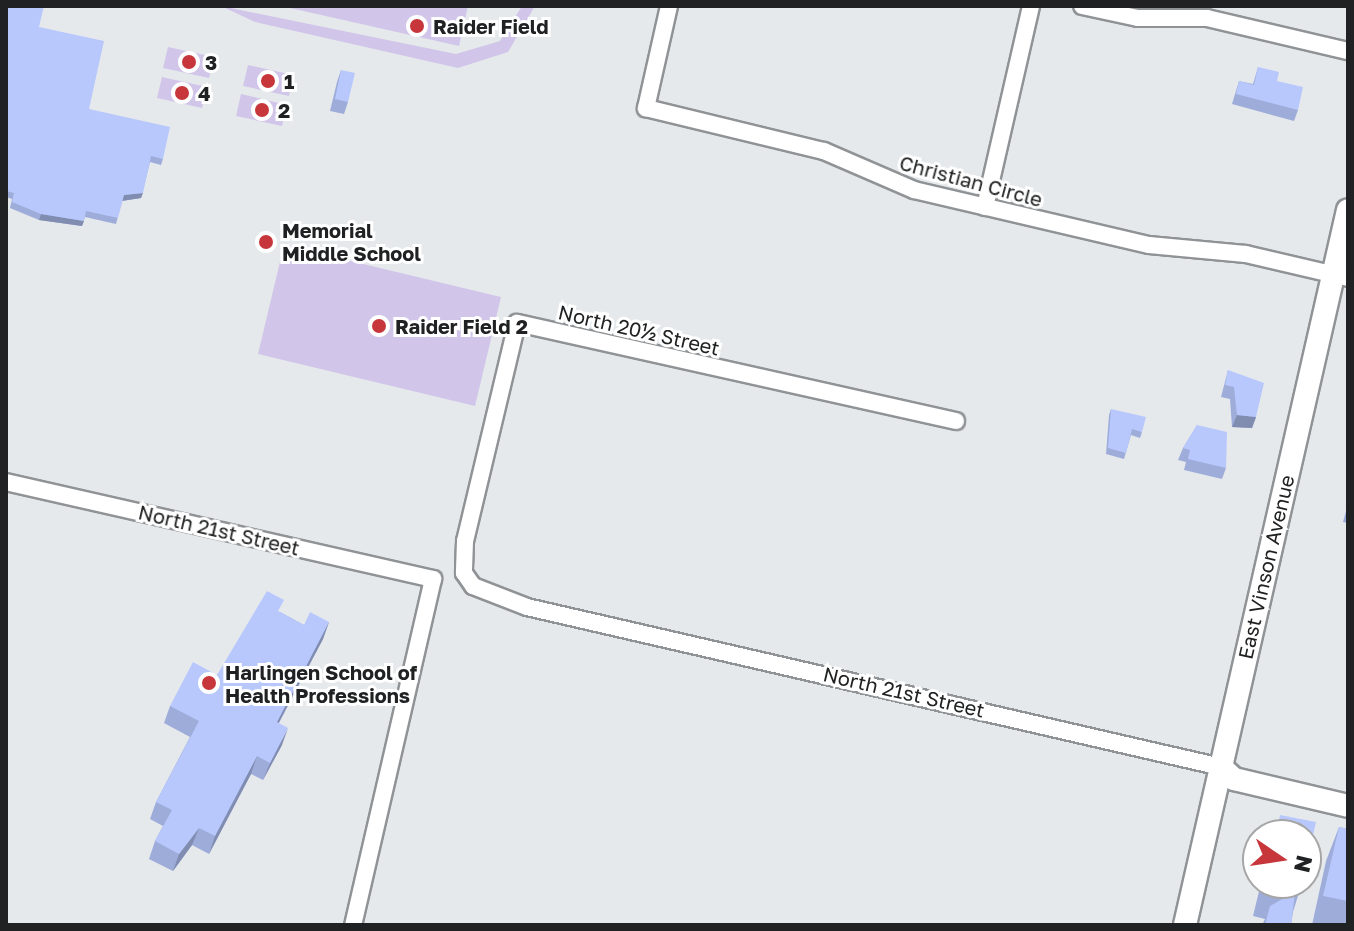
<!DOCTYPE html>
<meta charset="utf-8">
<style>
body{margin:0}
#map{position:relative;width:1354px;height:931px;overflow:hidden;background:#e5e9ec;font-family:"Golos Text",sans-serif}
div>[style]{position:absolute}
.green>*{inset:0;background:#d1c6e9}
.roads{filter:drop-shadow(2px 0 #909396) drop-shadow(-2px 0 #909396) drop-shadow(0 2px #909396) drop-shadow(0 -2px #909396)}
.street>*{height:16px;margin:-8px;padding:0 8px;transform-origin:8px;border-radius:8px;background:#fff}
.secondary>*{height:22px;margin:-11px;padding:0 11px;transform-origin:11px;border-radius:11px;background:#fff}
.wall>*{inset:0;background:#9eacda}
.shaded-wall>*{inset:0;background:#818cb1}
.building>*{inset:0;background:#b8c8fd}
.dots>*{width:22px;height:22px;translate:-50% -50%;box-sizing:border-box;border:4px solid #fff;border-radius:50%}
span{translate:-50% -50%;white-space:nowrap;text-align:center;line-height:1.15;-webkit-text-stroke:6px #fff;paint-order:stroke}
.poi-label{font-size:20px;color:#202122;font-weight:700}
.left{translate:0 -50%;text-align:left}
.street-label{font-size:20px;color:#202122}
.frame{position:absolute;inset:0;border:8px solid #202122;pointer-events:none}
.north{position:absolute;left:1242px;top:819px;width:80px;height:80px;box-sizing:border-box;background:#fff;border:2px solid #a6a6a7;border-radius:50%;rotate:103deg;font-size:22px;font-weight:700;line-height:32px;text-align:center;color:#202122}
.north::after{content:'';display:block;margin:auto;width:28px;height:36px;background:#c6363b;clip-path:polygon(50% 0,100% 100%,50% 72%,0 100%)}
</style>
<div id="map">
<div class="green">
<i style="clip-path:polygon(221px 6px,456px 54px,500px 41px,522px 6px,535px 6px,508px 52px,458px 68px,255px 22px)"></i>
<i style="clip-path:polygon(281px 6px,468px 6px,459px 46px)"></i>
<i style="clip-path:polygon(168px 47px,214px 57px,209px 78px,163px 68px)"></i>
<i style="clip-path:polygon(248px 65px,293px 75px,289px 96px,243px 86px)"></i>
<i style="clip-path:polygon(162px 77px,207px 87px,202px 108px,157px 98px)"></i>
<i style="clip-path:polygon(241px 94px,287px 105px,282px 126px,236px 116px)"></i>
<i style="clip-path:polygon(284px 245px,501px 297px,475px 406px,258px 354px)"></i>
</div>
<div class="roads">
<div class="street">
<i style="left:669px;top:6px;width:105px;rotate:102.7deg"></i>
<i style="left:646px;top:108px;width:183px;rotate:13.6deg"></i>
<i style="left:824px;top:151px;width:98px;rotate:23.4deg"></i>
<i style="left:914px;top:190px;width:241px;rotate:13.2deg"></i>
<i style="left:1149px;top:245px;width:97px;rotate:5.3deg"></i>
<i style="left:1246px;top:254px;width:105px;rotate:13.2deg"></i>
<i style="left:1082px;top:6px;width:57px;rotate:12.1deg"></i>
<i style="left:1138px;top:18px;width:69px"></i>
<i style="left:1207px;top:18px;width:145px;rotate:13.2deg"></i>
<i style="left:985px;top:207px;width:206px;rotate:-77.1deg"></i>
<i style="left:956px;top:421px;width:450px;rotate:-167.4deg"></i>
<i style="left:517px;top:323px;width:224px;rotate:103.4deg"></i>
<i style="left:465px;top:541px;width:32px;rotate:92deg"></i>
<i style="left:464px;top:573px;width:16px;rotate:55deg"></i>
<i style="left:473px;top:586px;width:58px;rotate:21.3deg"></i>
<i style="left:527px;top:607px;width:712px;rotate:12.98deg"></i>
<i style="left:6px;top:482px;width:438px;rotate:12.8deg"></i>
<i style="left:433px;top:579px;width:355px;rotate:103deg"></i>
</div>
<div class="secondary">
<i style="left:1221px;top:767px;width:18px;rotate:43deg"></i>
<i style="left:1234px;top:779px;width:117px;rotate:13.3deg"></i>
<i style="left:1185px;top:925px;width:733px;rotate:-77.16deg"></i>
</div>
</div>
<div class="wall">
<i style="clip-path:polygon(6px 6px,39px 27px,89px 109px,163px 159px,161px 165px,150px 162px,141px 198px,122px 201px,116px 224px,85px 217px,82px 226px,39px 220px,10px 208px,12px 199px,6px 197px)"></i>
<i style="clip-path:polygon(1258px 67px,1277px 81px,1298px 110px,1294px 121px,1232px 104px,1239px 81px,1253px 84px)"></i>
<i style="clip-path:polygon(341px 70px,348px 102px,344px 114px,330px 111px,337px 82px)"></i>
<i style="clip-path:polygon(1228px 370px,1256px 417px,1252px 428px,1232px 427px,1230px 399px,1221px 397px)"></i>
<i style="clip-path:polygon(1111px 409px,1142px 432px,1140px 438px,1131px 435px,1124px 459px,1106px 454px,1109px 415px)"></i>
<i style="clip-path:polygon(1197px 425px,1226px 468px,1222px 479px,1184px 470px,1186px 462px,1178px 460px,1183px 448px)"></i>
<i style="clip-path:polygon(1348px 504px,1348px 523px,1343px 522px)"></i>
<i style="clip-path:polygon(280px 612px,304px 625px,329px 622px,323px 639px,279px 723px,282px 745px,263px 780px,251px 774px,209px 854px,192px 845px,173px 871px,149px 859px,155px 841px,163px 826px,150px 819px,156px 802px,190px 737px,164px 723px,170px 706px,217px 675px)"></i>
<i style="clip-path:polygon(1339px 827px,1348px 829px,1348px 925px,1312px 925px,1326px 861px)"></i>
<i style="clip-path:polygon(1261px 883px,1302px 883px,1293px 912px,1291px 925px,1262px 925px,1265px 919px,1253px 916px)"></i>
</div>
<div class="shaded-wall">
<i style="clip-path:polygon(143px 193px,141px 198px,121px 201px,124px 195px)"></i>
<i style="clip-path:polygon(41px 214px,84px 221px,82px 226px,39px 220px)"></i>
<i style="clip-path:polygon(1237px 415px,1256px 417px,1252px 428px,1232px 427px)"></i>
<i style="clip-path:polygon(329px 622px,323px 639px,270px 739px,277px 722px)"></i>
<i style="clip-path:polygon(288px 728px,282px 745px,263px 780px,270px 763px)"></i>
<i style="clip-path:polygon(257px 756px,251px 774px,209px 854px,215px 836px)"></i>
<i style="clip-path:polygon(199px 828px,192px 845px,173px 871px,179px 854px)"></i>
</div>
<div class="building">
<i style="clip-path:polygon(6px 6px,44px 6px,39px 27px,104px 41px,89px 109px,170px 127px,163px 159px,151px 156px,143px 193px,124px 195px,118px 218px,86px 211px,84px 221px,41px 214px,12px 202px,14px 193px,6px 191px)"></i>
<i style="clip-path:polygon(1258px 67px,1279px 72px,1277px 81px,1303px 87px,1298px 110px,1236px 94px,1239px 81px,1254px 85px)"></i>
<i style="clip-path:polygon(341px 70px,355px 73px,348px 102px,335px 99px)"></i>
<i style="clip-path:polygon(1228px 370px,1264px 383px,1256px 417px,1237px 415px,1234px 387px,1225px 385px)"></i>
<i style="clip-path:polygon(1111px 409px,1146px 417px,1142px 432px,1132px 429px,1126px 453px,1108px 448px)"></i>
<i style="clip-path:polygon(1197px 425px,1227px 432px,1226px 468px,1188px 459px,1190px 450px,1183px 448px)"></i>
<i style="clip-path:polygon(267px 591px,284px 600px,278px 611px,304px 625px,310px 612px,329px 622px,277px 722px,288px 728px,270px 763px,257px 756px,215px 836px,199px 828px,179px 854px,155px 841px,172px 810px,156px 802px,199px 721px,170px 706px,193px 662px,217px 675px)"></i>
<i style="clip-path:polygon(1280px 815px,1316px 822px,1306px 866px,1306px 835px,1276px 835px)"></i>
<i style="clip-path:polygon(1339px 827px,1348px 829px,1348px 901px,1323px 896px)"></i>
<i style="clip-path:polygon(1266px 883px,1302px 883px,1301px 890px)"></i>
<i style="clip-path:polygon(1295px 892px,1291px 925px,1265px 925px,1270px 906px)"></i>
</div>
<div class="dots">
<i style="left:417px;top:26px;background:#c6363b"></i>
<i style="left:189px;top:62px;background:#c6363b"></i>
<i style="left:268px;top:81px;background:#c6363b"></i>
<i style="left:182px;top:93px;background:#c6363b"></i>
<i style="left:262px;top:110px;background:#c6363b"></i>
<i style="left:266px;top:242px;background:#c6363b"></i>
<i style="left:379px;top:326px;background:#c6363b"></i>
<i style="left:209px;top:683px;background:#c6363b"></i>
</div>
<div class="poi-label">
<span class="left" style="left:433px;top:26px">Raider Field</span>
<span class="left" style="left:205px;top:62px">3</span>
<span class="left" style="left:284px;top:81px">1</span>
<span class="left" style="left:198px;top:93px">4</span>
<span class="left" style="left:278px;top:110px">2</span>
<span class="left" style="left:282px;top:242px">Memorial<br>Middle School</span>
<span class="left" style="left:395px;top:326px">Raider Field 2</span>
<span class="left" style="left:225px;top:684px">Harlingen School of<br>Health Professions</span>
</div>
<div class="street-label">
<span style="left:971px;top:181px;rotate:15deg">Christian Circle</span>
<span style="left:639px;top:330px;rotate:13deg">North 20½ Street</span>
<span style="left:219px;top:530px;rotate:13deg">North 21st Street</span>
<span style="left:1266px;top:567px;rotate:-77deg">East Vinson Avenue</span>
<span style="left:904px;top:692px;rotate:13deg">North 21st Street</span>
</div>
<div class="frame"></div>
<div class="north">N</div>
</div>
